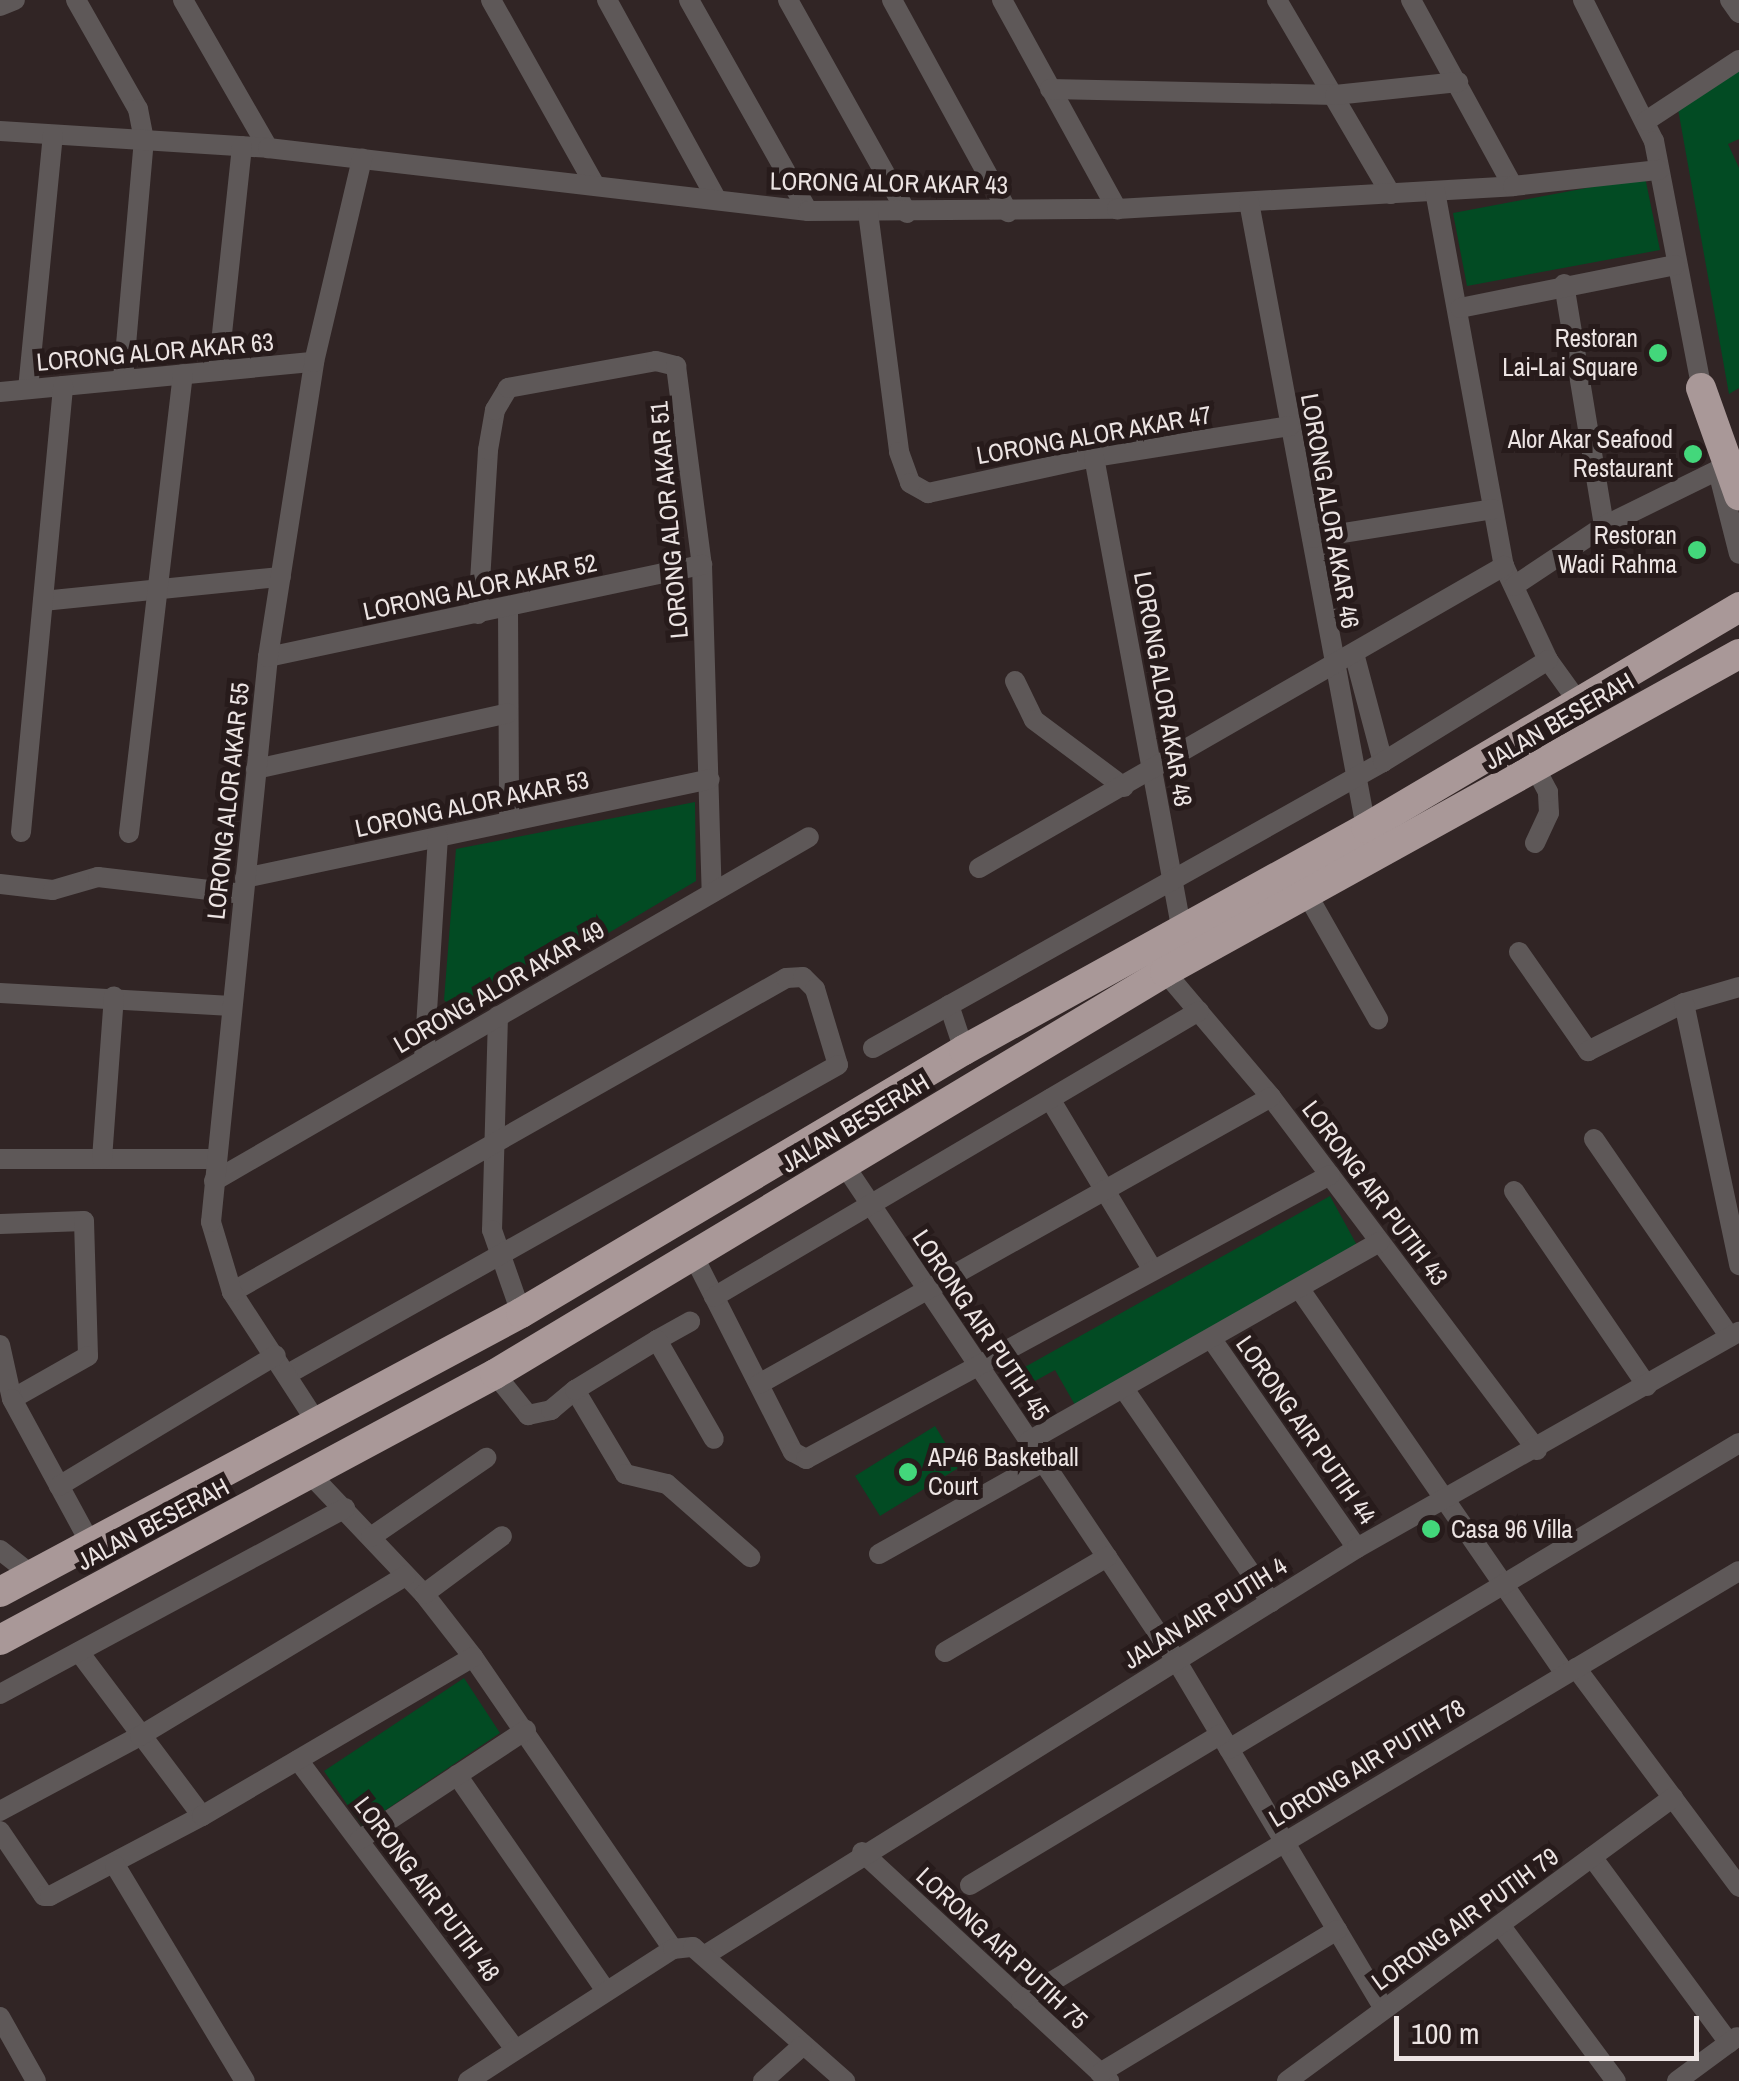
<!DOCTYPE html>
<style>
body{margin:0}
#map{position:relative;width:1739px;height:2081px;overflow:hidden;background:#312525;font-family:"Archivo Narrow",sans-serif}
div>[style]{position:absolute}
.green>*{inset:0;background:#024b23}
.minor>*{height:20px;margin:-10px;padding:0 10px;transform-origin:10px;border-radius:10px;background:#5e5858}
.highway>*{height:30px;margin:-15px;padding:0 15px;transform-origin:15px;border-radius:15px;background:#a99898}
.dots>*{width:28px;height:28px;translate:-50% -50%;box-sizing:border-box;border:5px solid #271b1b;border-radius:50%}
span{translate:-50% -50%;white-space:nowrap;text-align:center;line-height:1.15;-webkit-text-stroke:10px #271b1b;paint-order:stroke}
.street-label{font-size:25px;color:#ece4e3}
.poi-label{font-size:25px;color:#ece4e3}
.right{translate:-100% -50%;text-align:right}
.left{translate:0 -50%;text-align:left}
.scale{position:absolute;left:1394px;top:2016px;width:305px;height:45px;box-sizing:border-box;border:5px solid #ece4e3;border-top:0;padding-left:12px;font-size:30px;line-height:35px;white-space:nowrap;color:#ece4e3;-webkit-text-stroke:8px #271b1b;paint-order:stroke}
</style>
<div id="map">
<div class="green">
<i style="clip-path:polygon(1739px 71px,1739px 139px,1728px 144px,1739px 168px,1739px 388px,1729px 394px,1678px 109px)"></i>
<i style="clip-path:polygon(1645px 177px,1660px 250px,1467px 286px,1453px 213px)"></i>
<i style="clip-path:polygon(695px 802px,696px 881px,464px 1019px,444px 1000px,456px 849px)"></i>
<i style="clip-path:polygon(1330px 1196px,1358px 1247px,1075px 1405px,1055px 1370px,1015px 1392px,1007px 1377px)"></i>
<i style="clip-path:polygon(935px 1426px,960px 1467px,880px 1516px,855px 1476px)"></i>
<i style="clip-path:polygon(464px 1678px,500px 1733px,362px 1826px,324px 1771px)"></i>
</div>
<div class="minor">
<i style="left:76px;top:0;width:125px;rotate:60.4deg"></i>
<i style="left:138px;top:109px;width:31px;rotate:79deg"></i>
<i style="left:144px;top:139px;width:242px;rotate:95deg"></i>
<i style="left:183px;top:0;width:171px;rotate:60.1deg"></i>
<i style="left:491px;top:0;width:212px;rotate:60.7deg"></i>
<i style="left:607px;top:0;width:228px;rotate:61.2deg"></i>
<i style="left:689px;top:0;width:242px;rotate:60.6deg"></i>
<i style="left:788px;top:0;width:244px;rotate:60.8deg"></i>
<i style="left:892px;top:0;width:242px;rotate:61.3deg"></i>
<i style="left:1002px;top:0;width:239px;rotate:61.2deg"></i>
<i style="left:1277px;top:0;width:225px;rotate:59.6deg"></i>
<i style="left:1411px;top:0;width:212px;rotate:61.3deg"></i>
<i style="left:1583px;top:0;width:158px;rotate:63.3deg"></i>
<i style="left:1654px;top:141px;width:260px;rotate:79.1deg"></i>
<i style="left:1730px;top:0;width:16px;rotate:55deg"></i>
<i style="left:0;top:6px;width:16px;rotate:-22deg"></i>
<i style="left:1050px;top:89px;width:285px;rotate:1.2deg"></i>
<i style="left:1335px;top:95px;width:124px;rotate:-6deg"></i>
<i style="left:1646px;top:121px;width:111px;rotate:-33.3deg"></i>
<i style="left:0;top:131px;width:269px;rotate:3.6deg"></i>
<i style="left:268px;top:148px;width:544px;rotate:6.65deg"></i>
<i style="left:808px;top:211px;width:309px;rotate:-0.4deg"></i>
<i style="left:1117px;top:209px;width:397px;rotate:-3.3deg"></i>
<i style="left:1513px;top:186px;width:147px;rotate:-6.3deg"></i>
<i style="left:1435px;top:191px;width:381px;rotate:79.6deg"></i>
<i style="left:1504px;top:566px;width:104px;rotate:64.9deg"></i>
<i style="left:1548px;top:660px;width:53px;rotate:54.2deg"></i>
<i style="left:1249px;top:202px;width:637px;rotate:79.41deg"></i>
<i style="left:868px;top:212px;width:242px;rotate:82.6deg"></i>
<i style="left:899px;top:452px;width:33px;rotate:70deg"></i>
<i style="left:910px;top:483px;width:21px;rotate:29deg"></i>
<i style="left:928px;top:493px;width:170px;rotate:-12.2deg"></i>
<i style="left:1094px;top:457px;width:198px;rotate:-9deg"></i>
<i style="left:1564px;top:284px;width:245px;rotate:80.6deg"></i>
<i style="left:1460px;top:308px;width:219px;rotate:-11.3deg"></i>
<i style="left:218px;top:371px;width:226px;rotate:-83.9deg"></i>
<i style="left:28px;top:389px;width:255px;rotate:-84.4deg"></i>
<i style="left:0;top:392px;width:315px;rotate:-5.5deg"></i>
<i style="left:1094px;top:457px;width:481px;rotate:79.5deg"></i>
<i style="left:1720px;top:479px;width:77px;rotate:75.8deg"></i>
<i style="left:1312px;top:538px;width:183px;rotate:-9.1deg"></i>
<i style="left:1514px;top:586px;width:108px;rotate:-33.7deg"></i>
<i style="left:1604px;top:526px;width:127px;rotate:-26.2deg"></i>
<i style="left:43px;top:601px;width:239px;rotate:-5.8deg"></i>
<i style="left:508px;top:608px;width:214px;rotate:89.7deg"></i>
<i style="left:478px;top:614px;width:164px;rotate:-86.5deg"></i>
<i style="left:488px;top:450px;width:41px;rotate:-80.1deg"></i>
<i style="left:495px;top:410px;width:26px;rotate:-59deg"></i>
<i style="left:508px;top:388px;width:150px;rotate:-10.3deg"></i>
<i style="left:656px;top:361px;width:21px;rotate:14deg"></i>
<i style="left:676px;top:366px;width:201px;rotate:82.6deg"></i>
<i style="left:702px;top:565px;width:328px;rotate:88.3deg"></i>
<i style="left:268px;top:657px;width:444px;rotate:-12deg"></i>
<i style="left:1355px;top:657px;width:109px;rotate:75.1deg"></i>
<i style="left:1015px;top:681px;width:43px;rotate:64deg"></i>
<i style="left:1034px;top:720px;width:112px;rotate:36.7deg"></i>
<i style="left:256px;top:769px;width:258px;rotate:-12.5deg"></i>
<i style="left:21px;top:832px;width:448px;rotate:-84.6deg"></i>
<i style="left:129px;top:833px;width:462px;rotate:-83.3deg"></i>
<i style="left:1535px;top:843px;width:33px;rotate:-65deg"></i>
<i style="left:1549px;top:813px;width:21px;rotate:-93deg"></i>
<i style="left:1548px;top:792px;width:26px;rotate:-118deg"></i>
<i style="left:979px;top:868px;width:606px;rotate:-29.91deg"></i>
<i style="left:245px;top:878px;width:475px;rotate:-12deg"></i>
<i style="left:0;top:884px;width:53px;rotate:6.5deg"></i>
<i style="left:53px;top:890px;width:47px;rotate:-16.1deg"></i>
<i style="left:98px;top:877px;width:146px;rotate:6.7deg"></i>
<i style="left:1308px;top:896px;width:142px;rotate:60.4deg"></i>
<i style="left:1519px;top:952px;width:121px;rotate:55.1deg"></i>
<i style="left:1588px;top:1051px;width:107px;rotate:-26.6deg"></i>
<i style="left:1684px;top:1003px;width:57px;rotate:-16.2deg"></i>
<i style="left:1165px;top:972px;width:164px;rotate:49.7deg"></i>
<i style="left:1271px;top:1097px;width:442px;rotate:53deg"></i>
<i style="left:0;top:993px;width:232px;rotate:3.2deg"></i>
<i style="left:1684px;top:1003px;width:268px;rotate:78.1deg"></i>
<i style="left:949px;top:1005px;width:47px;rotate:71.6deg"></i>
<i style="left:498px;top:1016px;width:214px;rotate:91.6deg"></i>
<i style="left:492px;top:1230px;width:88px;rotate:70.7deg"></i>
<i style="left:873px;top:1048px;width:585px;rotate:-29.28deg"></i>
<i style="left:1383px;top:762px;width:194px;rotate:-31.7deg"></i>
<i style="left:424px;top:1059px;width:222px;rotate:-86.4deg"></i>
<i style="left:1050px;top:1099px;width:198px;rotate:59deg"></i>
<i style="left:1594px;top:1139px;width:240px;rotate:55.5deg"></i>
<i style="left:0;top:1159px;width:216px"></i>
<i style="left:102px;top:1159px;width:163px;rotate:-85.8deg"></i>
<i style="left:845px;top:1166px;width:595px;rotate:56.18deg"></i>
<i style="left:1176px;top:1660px;width:406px;rotate:59.2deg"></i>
<i style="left:214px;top:1181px;width:687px;rotate:-30.03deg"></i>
<i style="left:1514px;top:1191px;width:236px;rotate:55.7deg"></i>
<i style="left:0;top:1224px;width:84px;rotate:-2deg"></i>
<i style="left:84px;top:1221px;width:135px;rotate:88.3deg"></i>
<i style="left:88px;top:1356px;width:87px;rotate:150.5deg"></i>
<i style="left:692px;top:1253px;width:223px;rotate:63.1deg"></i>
<i style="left:793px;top:1452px;width:15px;rotate:28deg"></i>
<i style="left:806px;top:1459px;width:596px;rotate:-28.46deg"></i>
<i style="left:1301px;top:1291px;width:465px;rotate:55.4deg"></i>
<i style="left:232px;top:1292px;width:637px;rotate:-29.54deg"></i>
<i style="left:786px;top:978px;width:17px;rotate:-3deg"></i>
<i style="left:803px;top:977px;width:17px;rotate:45deg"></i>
<i style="left:815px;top:989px;width:79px;rotate:73.2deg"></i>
<i style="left:838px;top:1065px;width:631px;rotate:150.67deg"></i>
<i style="left:714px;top:1297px;width:563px;rotate:-30.53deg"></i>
<i style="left:657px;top:1340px;width:38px;rotate:-29deg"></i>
<i style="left:1213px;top:1341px;width:252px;rotate:55.2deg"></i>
<i style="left:0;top:1345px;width:55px;rotate:77.5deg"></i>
<i style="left:12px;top:1399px;width:162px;rotate:61.5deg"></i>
<i style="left:495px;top:1374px;width:53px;rotate:51.2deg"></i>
<i style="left:528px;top:1415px;width:24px;rotate:-12deg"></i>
<i style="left:551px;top:1410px;width:31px;rotate:-40deg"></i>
<i style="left:575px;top:1390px;width:98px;rotate:59.2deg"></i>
<i style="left:625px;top:1474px;width:43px;rotate:13.4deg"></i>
<i style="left:667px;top:1484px;width:111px;rotate:41.3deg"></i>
<i style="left:759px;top:1384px;width:587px;rotate:-29.27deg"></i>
<i style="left:1124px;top:1389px;width:259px;rotate:55.4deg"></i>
<i style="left:575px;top:1390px;width:96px;rotate:-31.4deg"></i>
<i style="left:657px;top:1340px;width:114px;rotate:60.1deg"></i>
<i style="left:319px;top:1426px;width:160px;rotate:-123deg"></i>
<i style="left:232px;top:1292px;width:73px;rotate:-106.7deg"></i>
<i style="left:211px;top:1222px;width:568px;rotate:-84.24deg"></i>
<i style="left:268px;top:657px;width:299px;rotate:-81.1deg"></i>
<i style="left:314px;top:362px;width:209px;rotate:-76.7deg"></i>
<i style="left:1029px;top:1441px;width:403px;rotate:-29.6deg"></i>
<i style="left:310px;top:1474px;width:166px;rotate:46.5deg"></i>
<i style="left:424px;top:1594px;width:80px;rotate:52.1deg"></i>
<i style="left:473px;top:1657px;width:354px;rotate:55.6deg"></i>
<i style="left:59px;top:1486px;width:253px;rotate:-31.1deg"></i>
<i style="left:371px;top:1537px;width:140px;rotate:-34.5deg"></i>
<i style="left:0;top:1550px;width:39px;rotate:38deg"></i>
<i style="left:879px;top:1554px;width:188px;rotate:-29.3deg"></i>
<i style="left:424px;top:1594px;width:97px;rotate:-36.6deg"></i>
<i style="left:79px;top:1652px;width:205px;rotate:53.1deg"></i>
<i style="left:945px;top:1652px;width:188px;rotate:-30.4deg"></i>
<i style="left:1576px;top:1668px;width:273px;rotate:53.3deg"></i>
<i style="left:0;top:1694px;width:392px;rotate:-28.3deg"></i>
<i style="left:1229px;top:1749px;width:595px;rotate:-30.96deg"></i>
<i style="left:298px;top:1760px;width:361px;rotate:53.1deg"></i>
<i style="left:457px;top:1775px;width:262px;rotate:55.4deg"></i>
<i style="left:0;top:1811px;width:159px;rotate:-28.2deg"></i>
<i style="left:140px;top:1736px;width:310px;rotate:-31.1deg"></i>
<i style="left:0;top:1831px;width:78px;rotate:55.9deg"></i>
<i style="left:44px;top:1896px;width:6px"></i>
<i style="left:50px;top:1896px;width:172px;rotate:-27.8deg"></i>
<i style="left:202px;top:1816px;width:314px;rotate:-30.4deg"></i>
<i style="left:359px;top:1840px;width:200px;rotate:-33.4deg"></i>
<i style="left:862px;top:1852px;width:337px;rotate:42.8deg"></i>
<i style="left:1592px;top:1857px;width:231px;rotate:53.6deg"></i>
<i style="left:115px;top:1865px;width:252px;rotate:59deg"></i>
<i style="left:970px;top:1885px;width:292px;rotate:-31deg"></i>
<i style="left:1500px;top:1925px;width:194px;rotate:53.4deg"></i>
<i style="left:707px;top:1954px;width:766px;rotate:-31.99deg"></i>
<i style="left:1357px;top:1548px;width:439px;rotate:-29.5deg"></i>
<i style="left:1021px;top:2000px;width:836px;rotate:-30.86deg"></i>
<i style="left:0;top:2017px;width:73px;rotate:60.6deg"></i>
<i style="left:1100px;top:2073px;width:277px;rotate:-31.1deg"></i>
<i style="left:468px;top:2081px;width:244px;rotate:-32.8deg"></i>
<i style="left:673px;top:1949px;width:20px;rotate:-6deg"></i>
<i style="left:693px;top:1947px;width:203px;rotate:41.4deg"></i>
<i style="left:763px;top:2081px;width:52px;rotate:-41.9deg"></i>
<i style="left:1287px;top:2081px;width:479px;rotate:-36.3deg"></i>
<i style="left:1677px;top:2081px;width:74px;rotate:-36.3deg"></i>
</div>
<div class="highway">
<i style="left:1701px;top:388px;width:114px;rotate:70.4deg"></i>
<i style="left:0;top:1592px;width:591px;rotate:-28.17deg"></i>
<i style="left:521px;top:1313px;width:515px;rotate:-30.7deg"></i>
<i style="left:964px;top:1050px;width:459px;rotate:-28.9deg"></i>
<i style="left:1366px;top:828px;width:434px;rotate:-30.6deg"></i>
<i style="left:0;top:1640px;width:562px;rotate:-28.25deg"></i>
<i style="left:495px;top:1374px;width:781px;rotate:-30.96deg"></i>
<i style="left:1165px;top:972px;width:656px;rotate:-28.99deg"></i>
</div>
<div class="dots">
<i style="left:1658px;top:353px;background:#43d77b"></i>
<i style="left:1693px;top:454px;background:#43d77b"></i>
<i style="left:1697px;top:550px;background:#43d77b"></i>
<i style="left:908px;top:1472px;background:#43d77b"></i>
<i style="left:1431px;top:1529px;background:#43d77b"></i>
</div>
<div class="street-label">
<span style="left:889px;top:183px;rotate:1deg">LORONG ALOR AKAR 43</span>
<span style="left:155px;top:352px;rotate:-5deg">LORONG ALOR AKAR 63</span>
<span style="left:1094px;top:435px;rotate:-10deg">LORONG ALOR AKAR 47</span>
<span style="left:1330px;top:511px;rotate:80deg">LORONG ALOR AKAR 46</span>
<span style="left:669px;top:520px;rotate:-95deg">LORONG ALOR AKAR 51</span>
<span style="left:480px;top:587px;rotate:-12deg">LORONG ALOR AKAR 52</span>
<span style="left:1163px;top:689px;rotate:80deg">LORONG ALOR AKAR 48</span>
<span style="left:1559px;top:721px;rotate:-30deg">JALAN BESERAH</span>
<span style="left:228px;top:801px;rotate:-84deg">LORONG ALOR AKAR 55</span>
<span style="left:472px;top:804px;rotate:-12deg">LORONG ALOR AKAR 53</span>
<span style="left:499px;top:987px;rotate:-30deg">LORONG ALOR AKAR 49</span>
<span style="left:855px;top:1123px;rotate:-31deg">JALAN BESERAH</span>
<span style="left:1375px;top:1193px;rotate:53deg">LORONG AIR PUTIH 43</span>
<span style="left:981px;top:1325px;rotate:56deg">LORONG AIR PUTIH 45</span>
<span style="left:1306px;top:1430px;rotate:55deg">LORONG AIR PUTIH 44</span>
<span style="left:153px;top:1524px;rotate:-28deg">JALAN BESERAH</span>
<span style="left:1205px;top:1613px;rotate:-32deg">JALAN AIR PUTIH 4</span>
<span style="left:1367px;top:1763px;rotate:-31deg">LORONG AIR PUTIH 78</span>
<span style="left:427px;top:1889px;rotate:53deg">LORONG AIR PUTIH 48</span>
<span style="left:1465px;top:1919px;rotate:-36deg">LORONG AIR PUTIH 79</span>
<span style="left:1002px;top:1948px;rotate:43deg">LORONG AIR PUTIH 75</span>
</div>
<div class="poi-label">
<span class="right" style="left:1638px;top:353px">Restoran<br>Lai-Lai Square</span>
<span class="right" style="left:1673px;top:454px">Alor Akar Seafood<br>Restaurant</span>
<span class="right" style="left:1677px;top:550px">Restoran<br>Wadi Rahma</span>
<span class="left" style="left:928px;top:1472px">AP46 Basketball<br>Court</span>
<span class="left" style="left:1451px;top:1529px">Casa 96 Villa</span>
</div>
<div class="scale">100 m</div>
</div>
